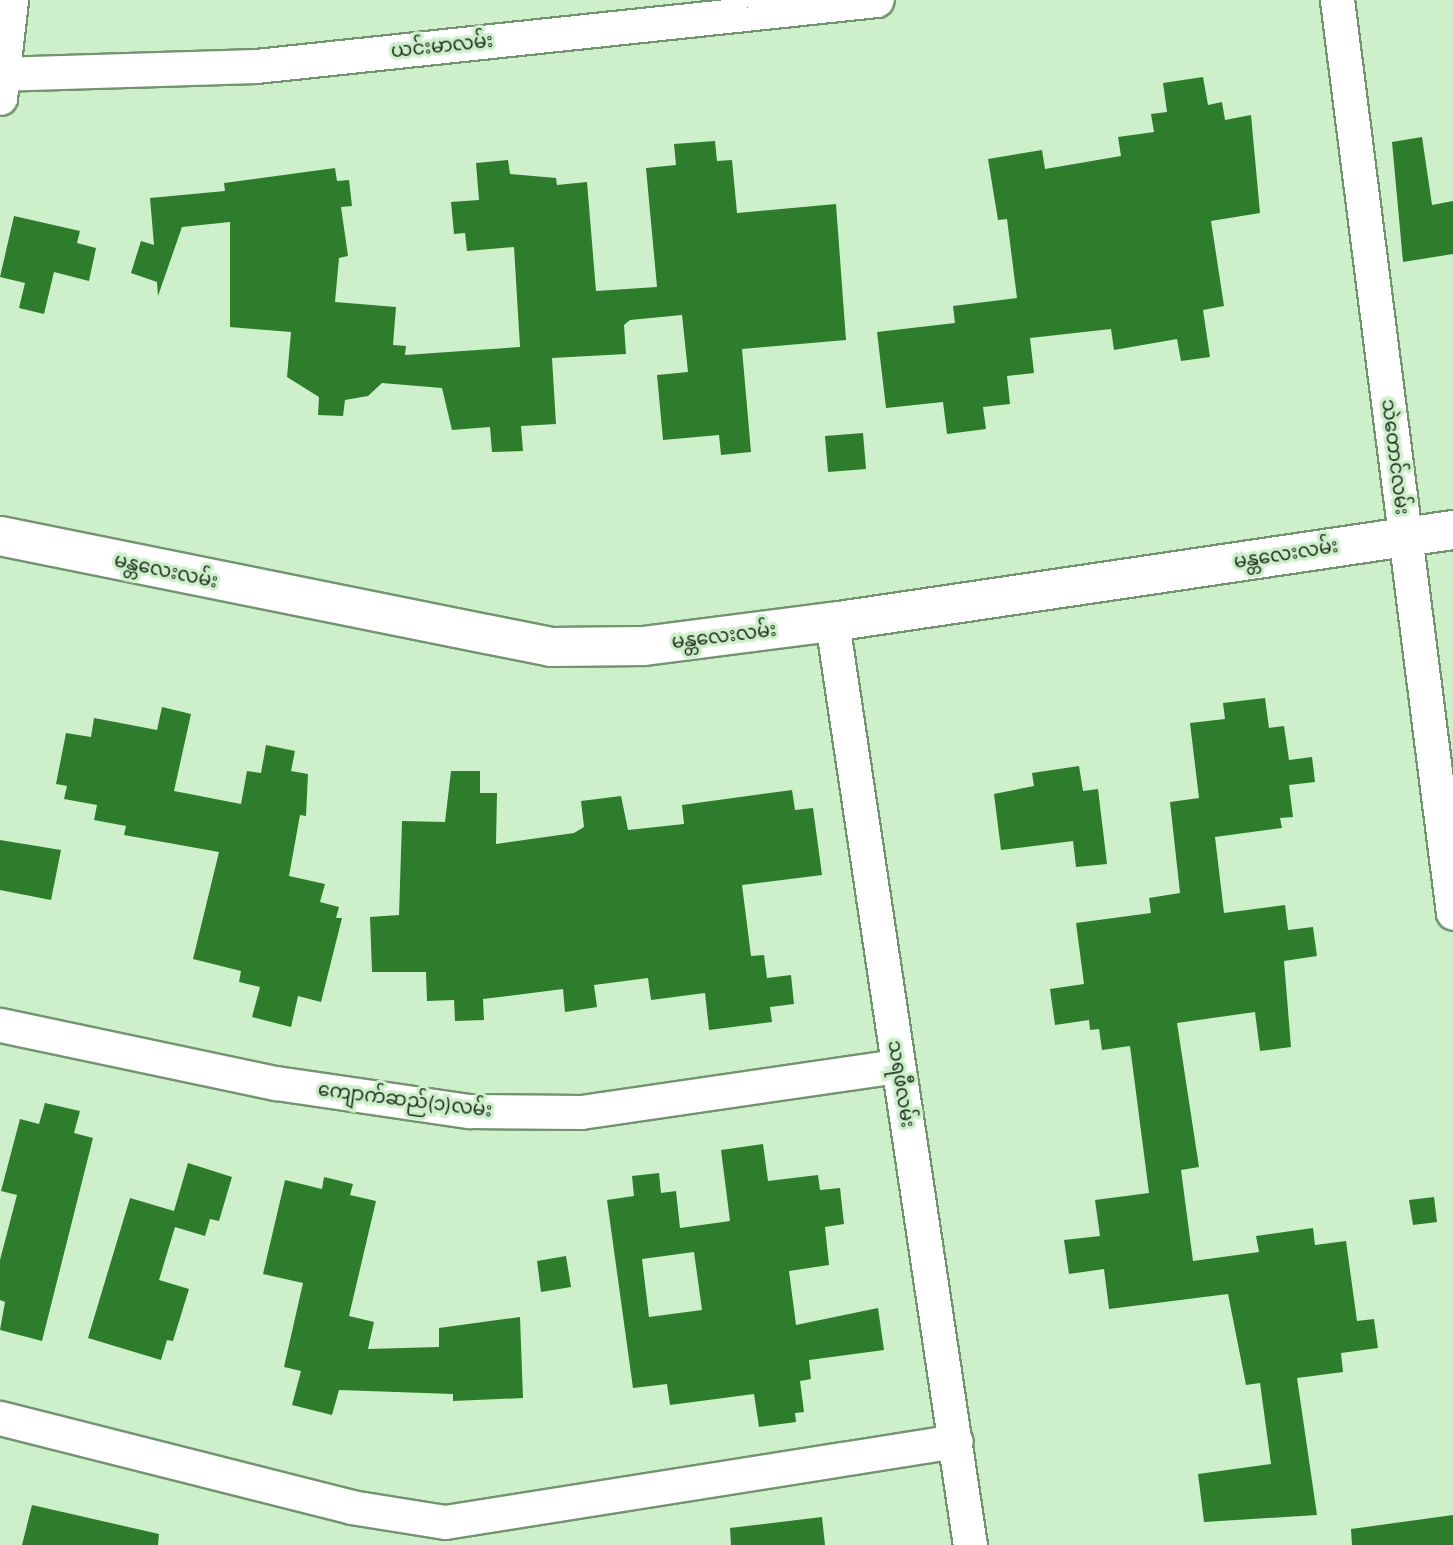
<!DOCTYPE html>
<meta charset="utf-8">
<style>
body{margin:0}
#map{position:relative;width:1453px;height:1545px;overflow:hidden;background:#cdf0cb;font-family:Mulish,"Noto Sans Myanmar",sans-serif}
div>[style]{position:absolute}
.building>*{inset:0;background:#2d7d2d}
.roads{filter:drop-shadow(2px 0 #739371) drop-shadow(-2px 0 #739371) drop-shadow(0 2px #739371) drop-shadow(0 -2px #739371)}
.minor>*{height:33px;margin:-16.5px;padding:0 16.5px;transform-origin:16.5px;border-radius:16.5px;background:#fff}
.major>*{height:38px;margin:-19px;padding:0 19px;transform-origin:19px;border-radius:19px;background:#fff}
span{translate:-50% -50%;white-space:nowrap;text-align:center;line-height:1.15;-webkit-text-stroke:7px #cdf0cb;paint-order:stroke}
.street-label{font-size:19px;color:#1d2a1d}
</style>
<div id="map">
<div class="building">
<i style="clip-path:polygon(1203px 77px,1208px 105px,1222px 102px,1225px 120px,1251px 115px,1260px 213px,1211px 221px,1224px 306px,1203px 310px,1210px 357px,1181px 361px,1177px 339px,1114px 350px,1111px 329px,1030px 338px,1034px 373px,1007px 376px,1010px 404px,983px 407px,986px 429px,947px 434px,943px 402px,886px 408px,877px 332px,955px 323px,953px 306px,1017px 298px,1007px 219px,998px 220px,988px 159px,1042px 150px,1045px 169px,1121px 156px,1118px 137px,1154px 132px,1151px 114px,1167px 112px,1163px 83px)"></i>
<i style="clip-path:polygon(1422px 137px,1432px 205px,1453px 201px,1453px 254px,1403px 262px,1392px 142px)"></i>
<i style="clip-path:polygon(715px 141px,717px 161px,732px 160px,737px 213px,836px 204px,846px 340px,742px 349px,751px 452px,721px 455px,719px 435px,663px 440px,657px 375px,688px 372px,682px 315px,630px 320px,624px 325px,626px 354px,552px 358px,556px 424px,521px 426px,523px 451px,492px 452px,490px 427px,452px 430px,442px 388px,382px 383px,368px 396px,345px 400px,343px 416px,318px 415px,319px 397px,287px 377px,291px 332px,230px 327px,230px 222px,182px 227px,158px 296px,157px 282px,131px 273px,141px 241px,154px 245px,150px 198px,225px 191px,224px 183px,335px 168px,337px 181px,349px 180px,352px 206px,341px 207px,348px 256px,339px 258px,335px 302px,396px 307px,393px 345px,406px 346px,405px 355px,520px 347px,514px 247px,467px 251px,465px 233px,454px 234px,451px 202px,479px 200px,476px 163px,508px 160px,510px 174px,556px 178px,557px 185px,587px 182px,596px 291px,657px 287px,646px 168px,676px 165px,674px 144px)"></i>
<i style="clip-path:polygon(14px 216px,80px 231px,77px 243px,96px 248px,89px 281px,54px 272px,44px 314px,19px 308px,25px 283px,0 277px)"></i>
<i style="clip-path:polygon(863px 433px,866px 469px,828px 472px,825px 436px)"></i>
<i style="clip-path:polygon(1265px 698px,1269px 728px,1284px 726px,1289px 760px,1312px 757px,1315px 782px,1289px 785px,1293px 817px,1280px 818px,1282px 828px,1215px 837px,1224px 913px,1285px 905px,1288px 930px,1313px 927px,1317px 956px,1284px 961px,1291px 1047px,1260px 1051px,1255px 1012px,1177px 1023px,1199px 1167px,1181px 1170px,1193px 1261px,1259px 1252px,1256px 1236px,1313px 1228px,1315px 1245px,1346px 1241px,1357px 1321px,1374px 1319px,1378px 1348px,1341px 1353px,1343px 1372px,1297px 1378px,1317px 1515px,1204px 1522px,1198px 1474px,1271px 1464px,1260px 1383px,1246px 1385px,1228px 1294px,1109px 1309px,1104px 1269px,1069px 1274px,1064px 1240px,1100px 1236px,1095px 1200px,1149px 1193px,1130px 1046px,1102px 1050px,1099px 1029px,1090px 1030px,1089px 1020px,1055px 1025px,1050px 989px,1084px 984px,1076px 923px,1151px 913px,1149px 898px,1180px 893px,1170px 802px,1199px 798px,1190px 723px,1225px 719px,1223px 703px)"></i>
<i style="clip-path:polygon(162px 707px,191px 714px,174px 791px,241px 804px,247px 771px,261px 773px,266px 745px,295px 751px,291px 771px,308px 774px,306px 816px,300px 815px,289px 876px,325px 884px,320px 902px,339px 907px,336px 918px,342px 918px,321px 1002px,298px 996px,291px 1027px,252px 1017px,260px 987px,239px 982px,241px 971px,193px 959px,219px 852px,124px 835px,126px 826px,94px 820px,97px 805px,64px 799px,67px 786px,56px 784px,66px 733px,91px 737px,94px 718px,157px 730px)"></i>
<i style="clip-path:polygon(1079px 766px,1083px 791px,1098px 789px,1107px 864px,1076px 867px,1073px 841px,1001px 850px,994px 794px,1034px 786px,1032px 773px)"></i>
<i style="clip-path:polygon(451px 771px,480px 771px,480px 793px,497px 793px,496px 844px,574px 833px,584px 827px,581px 801px,621px 796px,628px 830px,684px 824px,682px 805px,792px 790px,795px 810px,813px 808px,822px 875px,742px 885px,751px 956px,764px 955px,767px 978px,791px 975px,794px 1004px,770px 1007px,772px 1022px,709px 1030px,705px 993px,651px 1000px,648px 978px,594px 985px,597px 1007px,565px 1012px,563px 989px,483px 999px,484px 1020px,455px 1021px,454px 1000px,427px 1001px,426px 972px,372px 972px,370px 917px,399px 915px,402px 821px,445px 822px)"></i>
<i style="clip-path:polygon(0 840px,61px 850px,51px 900px,0 890px)"></i>
<i style="clip-path:polygon(45px 1103px,80px 1111px,74px 1133px,93px 1138px,42px 1341px,0 1330px,5px 1302px,0 1300px,0 1260px,17px 1195px,1px 1191px,20px 1119px,39px 1124px)"></i>
<i style="clip-path:polygon(evenodd,763px 1144px,768px 1181px,818px 1175px,820px 1190px,840px 1188px,844px 1224px,825px 1227px,829px 1265px,789px 1271px,796px 1325px,878px 1308px,884px 1350px,809px 1360px,811px 1379px,800px 1381px,804px 1412px,795px 1413px,796px 1422px,759px 1427px,754px 1394px,670px 1405px,667px 1384px,633px 1388px,607px 1200px,634px 1196px,632px 1176px,659px 1173px,661px 1193px,676px 1191px,680px 1228px,730px 1221px,721px 1150px,763px 1144px,694px 1252px,702px 1310px,649px 1317px,642px 1259px,694px 1252px)"></i>
<i style="clip-path:polygon(188px 1163px,232px 1177px,219px 1221px,210px 1219px,205px 1236px,175px 1227px,159px 1280px,189px 1289px,173px 1341px,167px 1340px,161px 1360px,88px 1338px,130px 1198px,174px 1211px)"></i>
<i style="clip-path:polygon(324px 1177px,353px 1184px,350px 1195px,376px 1201px,349px 1316px,374px 1322px,368px 1349px,439px 1347px,439px 1328px,520px 1317px,523px 1398px,453px 1401px,453px 1394px,339px 1390px,332px 1415px,292px 1405px,301px 1371px,284px 1367px,303px 1283px,263px 1274px,285px 1180px,322px 1189px)"></i>
<i style="clip-path:polygon(1434px 1197px,1437px 1222px,1413px 1225px,1409px 1200px)"></i>
<i style="clip-path:polygon(566px 1256px,571px 1287px,541px 1292px,537px 1261px)"></i>
<i style="clip-path:polygon(32px 1505px,159px 1534px,158px 1545px,22px 1545px)"></i>
<i style="clip-path:polygon(1453px 1515px,1453px 1545px,1352px 1545px,1351px 1529px)"></i>
<i style="clip-path:polygon(822px 1517px,825px 1545px,731px 1545px,730px 1528px)"></i>
</div>
<div class="roads">
<div class="minor">
<i style="left:1337px;top:0;width:920px;rotate:82.76deg"></i>
<i style="left:0;top:74px;width:256px;rotate:-1.8deg"></i>
<i style="left:256px;top:66px;width:624px;rotate:-6.07deg"></i>
<i style="left:0;top:98px;width:99px;rotate:-83.6deg"></i>
<i style="left:832px;top:622px;width:933px;rotate:81.5deg"></i>
<i style="left:0;top:1025px;width:282px;rotate:11.9deg"></i>
<i style="left:276px;top:1083px;width:195px;rotate:8.3deg"></i>
<i style="left:469px;top:1111px;width:112px;rotate:0.5deg"></i>
<i style="left:581px;top:1112px;width:320px;rotate:-8.3deg"></i>
<i style="left:0;top:1418px;width:362px;rotate:14.2deg"></i>
<i style="left:351px;top:1507px;width:95px;rotate:9.1deg"></i>
<i style="left:445px;top:1522px;width:517px;rotate:-9.01deg"></i>
</div>
<div class="major">
<i style="left:0;top:536px;width:562px;rotate:11.39deg"></i>
<i style="left:551px;top:647px;width:93px;rotate:-0.6deg"></i>
<i style="left:644px;top:646px;width:190px;rotate:-7.3deg"></i>
<i style="left:832px;top:622px;width:628px;rotate:-8.43deg"></i>
</div>
</div>
<div class="street-label">
<span style="left:442px;top:46px;rotate:-6deg">ယင်းမာလမ်း</span>
<span style="left:1395px;top:457px;rotate:83deg">သဲတောင်လမ်း</span>
<span style="left:1286px;top:554px;rotate:-9deg">မန္တလေးလမ်း</span>
<span style="left:166px;top:571px;rotate:12deg">မန္တလေးလမ်း</span>
<span style="left:724px;top:636px;rotate:-7deg">မန္တလေးလမ်း</span>
<span style="left:901px;top:1084px;rotate:81deg">သရဖီလမ်း</span>
<span style="left:405px;top:1100px;rotate:7deg">ကျောက်ဆည်(၁)လမ်း</span>
</div>
</div>
